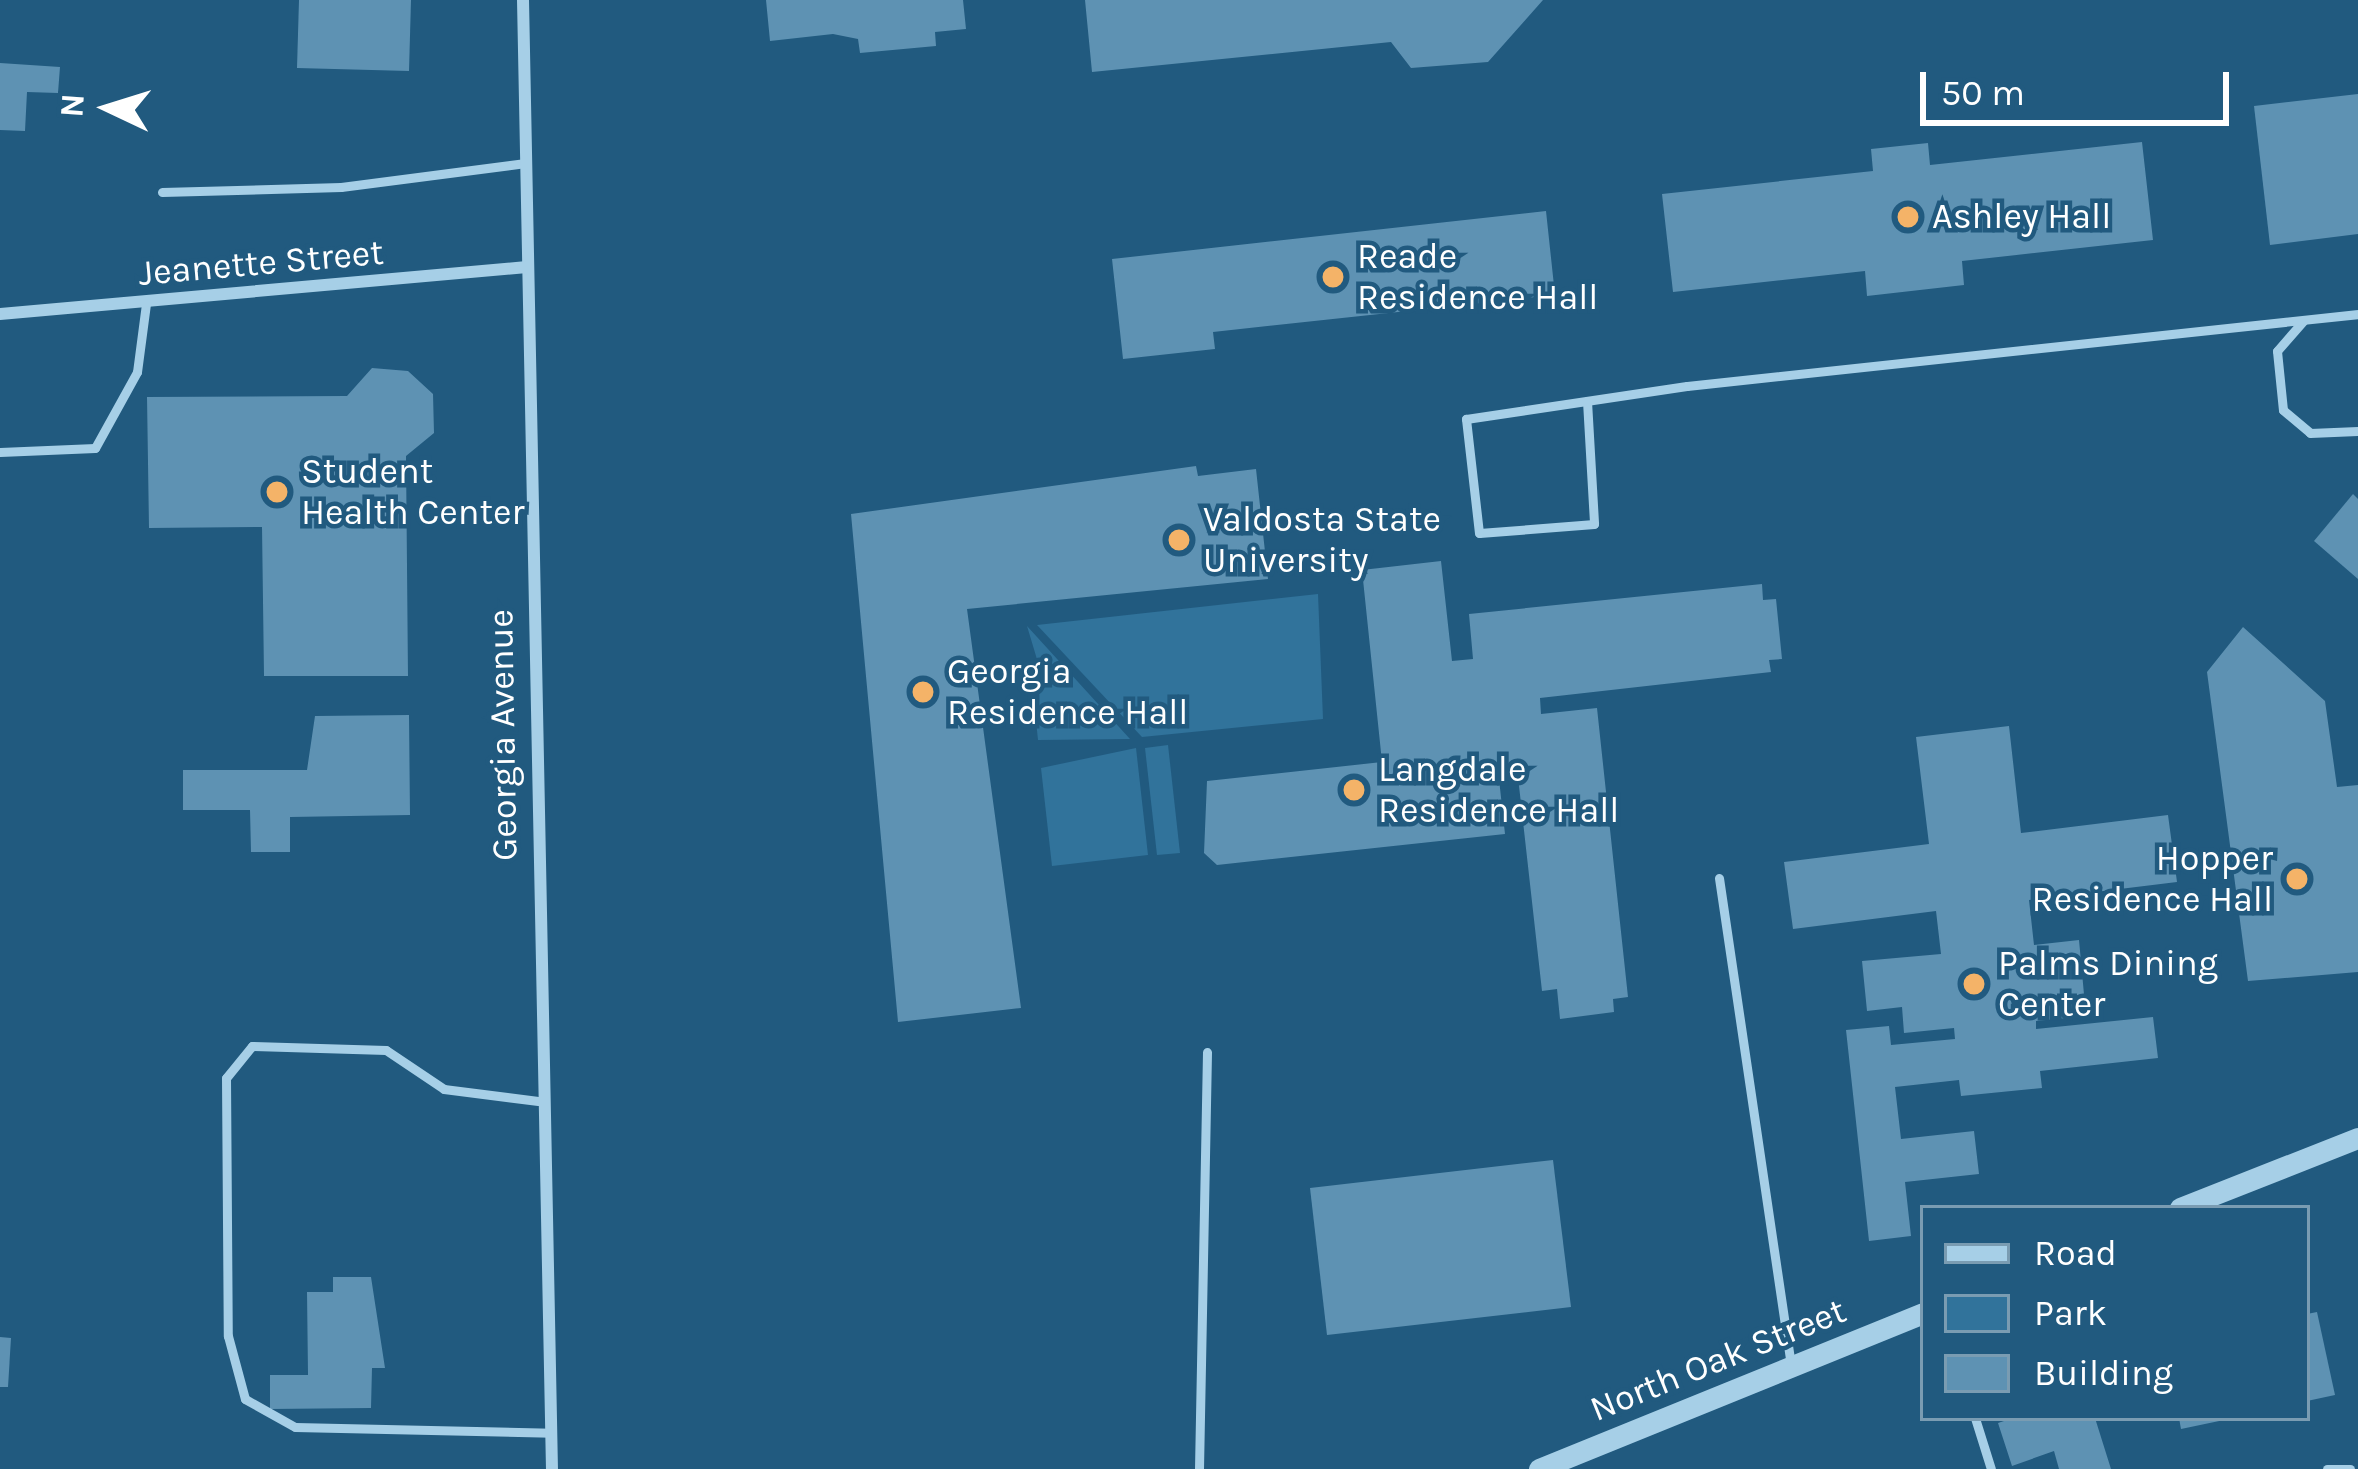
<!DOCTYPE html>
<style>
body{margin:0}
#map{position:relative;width:2358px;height:1469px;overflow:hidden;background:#215a7f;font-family:Karla,sans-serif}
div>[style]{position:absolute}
.green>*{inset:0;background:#31739b}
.building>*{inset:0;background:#5e92b3}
.service>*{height:9px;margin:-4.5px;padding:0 4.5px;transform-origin:4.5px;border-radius:4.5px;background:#a6cfe7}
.minor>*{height:12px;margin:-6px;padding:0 6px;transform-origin:6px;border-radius:6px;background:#a6cfe7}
.tertiary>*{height:21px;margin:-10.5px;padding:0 10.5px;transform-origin:10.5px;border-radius:10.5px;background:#a6cfe7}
.dots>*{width:33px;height:33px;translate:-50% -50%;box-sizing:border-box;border:6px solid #215a7f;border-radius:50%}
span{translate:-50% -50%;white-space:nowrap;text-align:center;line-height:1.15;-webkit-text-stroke:9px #215a7f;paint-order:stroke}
.poi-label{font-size:36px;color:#fff}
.left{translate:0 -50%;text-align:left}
.right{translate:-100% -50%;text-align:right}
.street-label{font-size:36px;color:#fff}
.legend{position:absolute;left:1920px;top:1205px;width:390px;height:216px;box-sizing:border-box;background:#215a7f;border:3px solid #7a9cb2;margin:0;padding:15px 21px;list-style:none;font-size:36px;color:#fff}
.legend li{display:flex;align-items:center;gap:24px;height:60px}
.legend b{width:60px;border:3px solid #7a9cb2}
.north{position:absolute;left:48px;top:48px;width:120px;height:120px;-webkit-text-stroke:9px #215a7f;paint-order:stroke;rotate:274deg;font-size:33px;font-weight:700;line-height:48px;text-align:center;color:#fff}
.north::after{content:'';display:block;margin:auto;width:42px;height:54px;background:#fff;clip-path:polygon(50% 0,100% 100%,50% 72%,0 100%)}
.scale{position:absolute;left:1920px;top:72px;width:309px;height:54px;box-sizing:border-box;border:6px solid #fff;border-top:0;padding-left:15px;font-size:36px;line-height:42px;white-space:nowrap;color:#fff;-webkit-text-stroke:9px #215a7f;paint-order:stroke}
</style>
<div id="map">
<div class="green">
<i style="clip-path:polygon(1318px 594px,1323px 719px,1142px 737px,1037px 625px)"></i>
<i style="clip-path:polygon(1027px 626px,1130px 739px,1038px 740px,1034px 702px,1045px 686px)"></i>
<i style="clip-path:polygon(1168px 745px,1180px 853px,1157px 855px,1145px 748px)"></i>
<i style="clip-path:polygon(1136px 748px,1148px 855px,1052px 866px,1041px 768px)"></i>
</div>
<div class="building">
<i style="clip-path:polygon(299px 0,411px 0,409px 71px,297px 68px)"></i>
<i style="clip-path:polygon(766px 0,963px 0,966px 29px,935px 32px,936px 46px,860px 53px,858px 39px,833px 34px,770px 41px)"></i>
<i style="clip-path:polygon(1085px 0,1543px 0,1488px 62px,1411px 68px,1391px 42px,1092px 72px)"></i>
<i style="clip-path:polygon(0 63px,60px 67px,58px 93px,27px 92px,25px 131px,0 130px)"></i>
<i style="clip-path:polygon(2358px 94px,2358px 234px,2270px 245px,2254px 106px)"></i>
<i style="clip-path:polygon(2142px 142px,2153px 240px,1962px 261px,1964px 285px,1867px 296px,1865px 271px,1673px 292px,1662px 194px,1873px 171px,1871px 149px,1928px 143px,1930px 165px)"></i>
<i style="clip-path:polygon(1546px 211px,1555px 295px,1213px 332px,1215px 349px,1123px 359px,1112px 259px)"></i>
<i style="clip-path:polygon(372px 368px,408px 371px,433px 394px,434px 433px,406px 456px,408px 676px,264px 676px,262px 527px,149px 528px,147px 397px,347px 396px)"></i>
<i style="clip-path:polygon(1196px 466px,1198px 476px,1256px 469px,1268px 579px,967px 609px,1021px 1008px,898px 1022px,851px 514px)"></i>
<i style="clip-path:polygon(2353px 494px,2358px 499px,2358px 579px,2314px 541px)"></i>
<i style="clip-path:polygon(1441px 561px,1452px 661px,1473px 659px,1469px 614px,1762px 584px,1763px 600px,1776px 599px,1782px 659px,1769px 660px,1771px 672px,1540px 698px,1541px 714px,1597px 708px,1628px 997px,1613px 999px,1614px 1012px,1560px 1019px,1557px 989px,1542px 991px,1518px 777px,1499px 779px,1505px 834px,1217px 865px,1204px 853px,1207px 781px,1382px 762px,1362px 570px)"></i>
<i style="clip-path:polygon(2243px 627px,2325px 701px,2337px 787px,2358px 785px,2358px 972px,2248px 981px,2207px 672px)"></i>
<i style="clip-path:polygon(409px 715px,410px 815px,290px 817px,290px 852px,251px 852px,250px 810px,183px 810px,183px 770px,307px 770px,315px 716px)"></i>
<i style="clip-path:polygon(2009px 726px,2021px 833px,2168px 815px,2177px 882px,2029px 900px,2034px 945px,2079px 940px,2086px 1016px,2036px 1021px,2036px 1029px,2153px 1017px,2158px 1058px,2040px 1071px,2042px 1088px,1961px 1096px,1959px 1080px,1895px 1087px,1901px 1139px,1974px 1131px,1979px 1174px,1905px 1182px,1911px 1236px,1869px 1241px,1846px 1030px,1889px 1026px,1891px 1045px,1955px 1039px,1954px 1028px,1904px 1033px,1902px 1007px,1867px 1011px,1862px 961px,1941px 954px,1936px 911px,1793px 929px,1784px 862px,1929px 844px,1916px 737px)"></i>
<i style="clip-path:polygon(1553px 1160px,1571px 1307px,1327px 1335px,1310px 1188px)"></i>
<i style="clip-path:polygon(333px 1277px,371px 1277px,385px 1368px,372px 1368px,371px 1408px,270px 1409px,270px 1375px,308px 1375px,307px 1292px,333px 1292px)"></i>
<i style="clip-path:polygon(2317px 1312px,2335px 1395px,2307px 1401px,2307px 1314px)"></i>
<i style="clip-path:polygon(0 1337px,11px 1338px,8px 1387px,0 1387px)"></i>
<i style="clip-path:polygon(2013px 1418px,2095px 1418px,2111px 1469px,2059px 1469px,2054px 1451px,2012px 1466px,1998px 1423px)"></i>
<i style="clip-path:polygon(2179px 1418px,2224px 1418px,2224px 1420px,2181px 1429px)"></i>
</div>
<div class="service">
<i style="left:162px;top:192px;width:179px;rotate:-1.6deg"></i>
<i style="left:341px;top:187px;width:186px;rotate:-7.4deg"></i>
<i style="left:2304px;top:320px;width:41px;rotate:131.1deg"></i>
<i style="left:2277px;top:351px;width:59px;rotate:84.2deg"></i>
<i style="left:2283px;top:410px;width:35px;rotate:40deg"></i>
<i style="left:2310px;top:433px;width:48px;rotate:-2.4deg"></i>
<i style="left:1587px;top:401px;width:123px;rotate:86.7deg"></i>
<i style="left:1594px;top:524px;width:115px;rotate:175.5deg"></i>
<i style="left:1479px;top:533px;width:115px;rotate:-96.5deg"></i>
<i style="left:1466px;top:419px;width:223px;rotate:-8.5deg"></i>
<i style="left:1687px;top:386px;width:675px;rotate:-6.12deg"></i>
<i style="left:0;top:452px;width:95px;rotate:-2.4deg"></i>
<i style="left:95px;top:448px;width:87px;rotate:-61.1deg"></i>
<i style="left:137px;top:372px;width:69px;rotate:-82.5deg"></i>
<i style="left:1719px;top:878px;width:493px;rotate:81.6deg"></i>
<i style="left:538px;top:1101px;width:95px;rotate:-172.7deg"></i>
<i style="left:444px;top:1089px;width:70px;rotate:-146.1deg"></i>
<i style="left:386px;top:1050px;width:134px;rotate:-178.3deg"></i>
<i style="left:252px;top:1046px;width:41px;rotate:129.1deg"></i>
<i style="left:226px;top:1078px;width:258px;rotate:89.6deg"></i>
<i style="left:228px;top:1336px;width:65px;rotate:74.9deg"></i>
<i style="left:245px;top:1399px;width:57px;rotate:29.2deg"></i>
<i style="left:295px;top:1427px;width:256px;rotate:1.3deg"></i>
<i style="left:1975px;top:1418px;width:53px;rotate:72.6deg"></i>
<i style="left:1199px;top:1469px;width:417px;rotate:-88.9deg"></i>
<i style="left:2327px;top:1469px;width:23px"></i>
</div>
<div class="minor">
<i style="left:523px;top:0;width:1469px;rotate:88.87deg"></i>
<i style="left:0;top:314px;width:529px;rotate:-5.1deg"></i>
</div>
<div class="tertiary">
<i style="left:2180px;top:1208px;width:191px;rotate:-21.5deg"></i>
<i style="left:1539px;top:1469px;width:414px;rotate:-22.1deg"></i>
</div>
<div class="dots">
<i style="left:1908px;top:217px;background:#f4b368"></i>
<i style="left:1333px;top:277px;background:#f4b368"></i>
<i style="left:277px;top:492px;background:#f4b368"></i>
<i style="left:1179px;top:540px;background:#f4b368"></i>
<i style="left:923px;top:692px;background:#f4b368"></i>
<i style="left:1354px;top:790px;background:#f4b368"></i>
<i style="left:2297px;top:879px;background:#f4b368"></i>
<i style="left:1974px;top:984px;background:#f4b368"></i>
</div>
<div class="poi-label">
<span class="left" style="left:1932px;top:217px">Ashley Hall</span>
<span class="left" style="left:1357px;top:277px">Reade<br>Residence Hall</span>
<span class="left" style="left:301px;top:492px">Student<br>Health Center</span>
<span class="left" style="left:1203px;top:540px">Valdosta State<br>University</span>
<span class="left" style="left:947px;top:692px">Georgia<br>Residence Hall</span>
<span class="left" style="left:1378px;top:790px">Langdale<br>Residence Hall</span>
<span class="right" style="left:2273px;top:879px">Hopper<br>Residence Hall</span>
<span class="left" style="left:1998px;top:984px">Palms Dining<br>Center</span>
</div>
<div class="street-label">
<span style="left:261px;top:263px;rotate:-5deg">Jeanette Street</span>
<span style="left:503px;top:735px;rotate:-91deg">Georgia Avenue</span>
<span style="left:1718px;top:1360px;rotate:-22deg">North Oak Street</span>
</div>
<ul class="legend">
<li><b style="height:15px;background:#a6cfe7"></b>Road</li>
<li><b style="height:33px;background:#31739b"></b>Park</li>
<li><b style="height:33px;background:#5e92b3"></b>Building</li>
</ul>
<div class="north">N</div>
<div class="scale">50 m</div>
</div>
